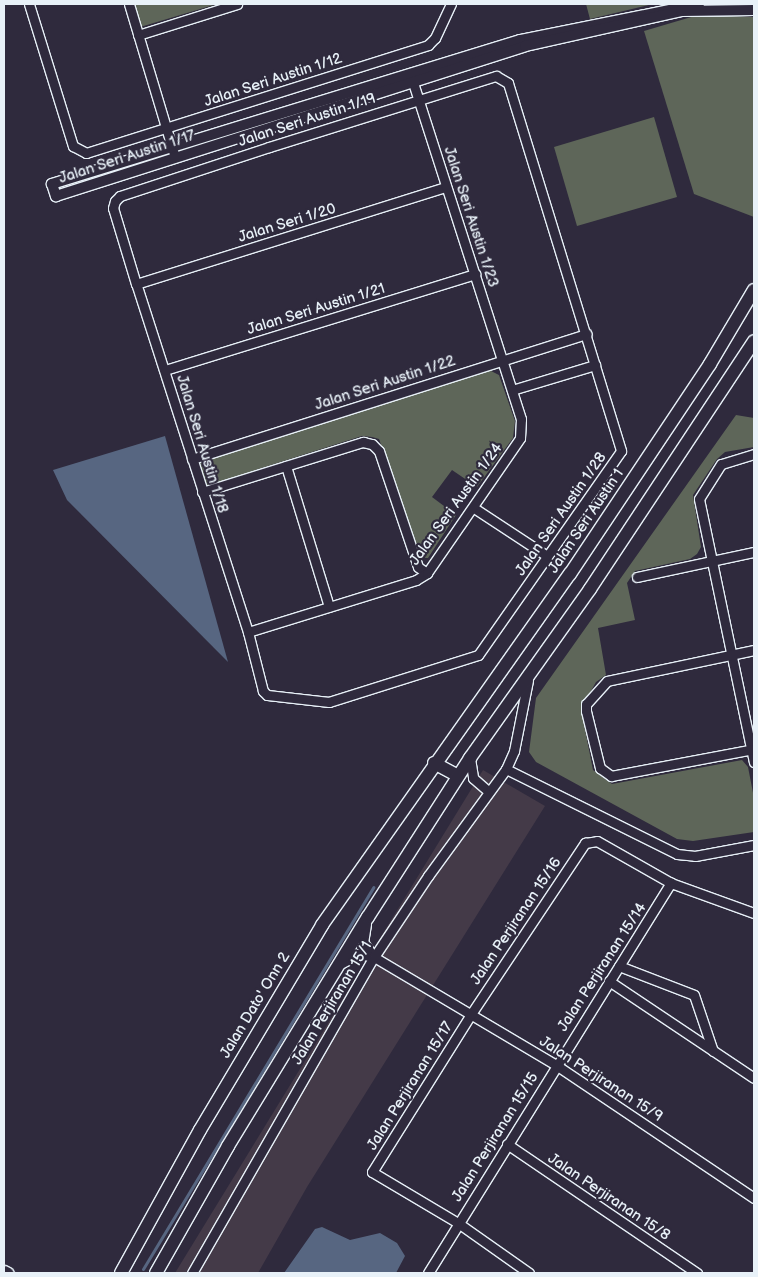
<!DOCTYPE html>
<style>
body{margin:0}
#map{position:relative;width:758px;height:1277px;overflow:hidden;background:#2f2a3d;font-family:"Balsamiq Sans",sans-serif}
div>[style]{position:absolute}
.built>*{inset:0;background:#443a48}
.green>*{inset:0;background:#5e6659}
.water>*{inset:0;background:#576681}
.stream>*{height:3px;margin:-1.5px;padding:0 1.5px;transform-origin:1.5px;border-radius:1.5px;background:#576681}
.roads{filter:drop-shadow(1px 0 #e8f1f8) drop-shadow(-1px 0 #e8f1f8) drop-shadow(0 1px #e8f1f8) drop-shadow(0 -1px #e8f1f8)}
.minor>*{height:9px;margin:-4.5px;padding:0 4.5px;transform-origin:4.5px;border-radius:4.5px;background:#2f2a3d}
.tertiary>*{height:10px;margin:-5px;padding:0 5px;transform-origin:5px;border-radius:5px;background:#2f2a3d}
.secondary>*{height:11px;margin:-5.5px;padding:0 5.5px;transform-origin:5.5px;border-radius:5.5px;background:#2f2a3d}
.primary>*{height:12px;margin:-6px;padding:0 6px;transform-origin:6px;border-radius:6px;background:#2f2a3d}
span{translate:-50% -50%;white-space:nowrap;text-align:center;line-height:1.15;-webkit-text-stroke:4.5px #2f2a3d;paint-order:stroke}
.street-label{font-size:15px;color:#e8f1f8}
.frame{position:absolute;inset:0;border:5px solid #e8f1f8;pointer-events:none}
</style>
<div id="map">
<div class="built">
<i style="clip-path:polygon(483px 770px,545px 806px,307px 1187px,258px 1273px,175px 1273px)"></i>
</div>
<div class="green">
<i style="clip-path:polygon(130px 4px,217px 4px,137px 28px)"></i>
<i style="clip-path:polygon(586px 4px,653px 4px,590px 19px)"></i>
<i style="clip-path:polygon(698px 15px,754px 17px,754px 217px,694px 194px,644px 31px)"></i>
<i style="clip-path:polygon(654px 117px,677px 197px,577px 226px,554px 147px)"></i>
<i style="clip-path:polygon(489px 370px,499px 375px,515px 421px,513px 438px,477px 487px,452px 470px,432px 497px,456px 515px,428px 558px,421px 558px,379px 439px,372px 437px,362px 436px,206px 486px,199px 463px)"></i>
<i style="clip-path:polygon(736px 415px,754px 418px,754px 447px,725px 452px,717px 459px,693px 495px,701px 547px,697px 554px,690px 559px,635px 571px,627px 583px,635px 620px,598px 628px,606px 675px,596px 682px,581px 709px,593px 770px,612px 784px,742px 760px,748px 767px,754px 798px,754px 832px,693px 841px,677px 839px,536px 762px,529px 752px,536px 698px)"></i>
</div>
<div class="water">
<i style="clip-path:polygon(165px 436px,228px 662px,67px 500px,53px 470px)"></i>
<i style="clip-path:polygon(322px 1227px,350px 1240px,380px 1233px,397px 1243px,405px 1256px,396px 1273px,284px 1273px,315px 1229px)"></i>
</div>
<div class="stream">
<i style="left:143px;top:1269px;width:446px;rotate:-58.9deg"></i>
</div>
<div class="roads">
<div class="minor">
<i style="left:29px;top:4px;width:149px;rotate:72.8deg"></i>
<i style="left:73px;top:146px;width:15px;rotate:28deg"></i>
<i style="left:86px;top:153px;width:359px;rotate:-17.5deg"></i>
<i style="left:428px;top:45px;width:10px;rotate:-45deg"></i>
<i style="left:435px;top:38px;width:38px;rotate:-65deg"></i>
<i style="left:129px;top:4px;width:160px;rotate:73.3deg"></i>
<i style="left:138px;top:35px;width:104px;rotate:-17.4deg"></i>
<i style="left:496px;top:76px;width:14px;rotate:30deg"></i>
<i style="left:508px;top:83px;width:385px;rotate:72.9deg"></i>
<i style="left:621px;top:451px;width:249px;rotate:125deg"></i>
<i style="left:478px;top:655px;width:156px;rotate:162.5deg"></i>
<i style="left:329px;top:702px;width:62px;rotate:-173.6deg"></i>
<i style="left:267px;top:695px;width:6px;rotate:-135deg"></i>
<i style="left:263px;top:691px;width:61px;rotate:-104.3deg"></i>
<i style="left:248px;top:632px;width:366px;rotate:-107.8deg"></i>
<i style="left:136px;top:284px;width:79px;rotate:-106.8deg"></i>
<i style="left:113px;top:208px;width:7px;rotate:-74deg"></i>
<i style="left:115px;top:201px;width:7px;rotate:-45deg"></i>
<i style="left:120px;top:196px;width:157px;rotate:-18.2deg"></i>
<i style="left:269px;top:147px;width:238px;rotate:-17.4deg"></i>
<i style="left:136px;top:284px;width:325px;rotate:-17.4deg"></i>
<i style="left:165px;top:370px;width:325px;rotate:-17.2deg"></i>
<i style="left:512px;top:390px;width:87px;rotate:-16.8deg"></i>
<i style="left:754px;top:454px;width:34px;rotate:163deg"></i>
<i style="left:721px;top:464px;width:41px;rotate:122.2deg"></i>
<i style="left:699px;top:499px;width:269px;rotate:78.2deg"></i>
<i style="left:192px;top:459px;width:414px;rotate:-17.6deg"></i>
<i style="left:286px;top:466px;width:147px;rotate:73deg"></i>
<i style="left:202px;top:492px;width:169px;rotate:-17.3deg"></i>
<i style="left:363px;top:442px;width:9px;rotate:13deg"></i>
<i style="left:372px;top:444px;width:10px;rotate:45deg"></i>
<i style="left:379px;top:451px;width:122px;rotate:71.4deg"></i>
<i style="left:418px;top:567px;width:11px;rotate:34deg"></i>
<i style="left:474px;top:508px;width:87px;rotate:33.3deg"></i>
<i style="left:637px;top:577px;width:120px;rotate:-12.1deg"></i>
<i style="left:248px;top:632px;width:176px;rotate:-17.2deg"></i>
<i style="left:416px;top:580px;width:13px;rotate:-32deg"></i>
<i style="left:427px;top:573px;width:164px;rotate:-55.4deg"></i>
<i style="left:520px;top:438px;width:19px;rotate:-87deg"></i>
<i style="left:521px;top:419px;width:359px;rotate:-107.8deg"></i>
<i style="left:754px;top:650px;width:150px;rotate:168.1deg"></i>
<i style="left:607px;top:681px;width:31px;rotate:132deg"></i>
<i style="left:586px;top:704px;width:7px;rotate:90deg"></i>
<i style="left:586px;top:711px;width:59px;rotate:76.2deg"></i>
<i style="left:600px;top:768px;width:14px;rotate:36deg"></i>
<i style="left:611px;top:776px;width:146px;rotate:-10.7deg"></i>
<i style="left:470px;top:758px;width:20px;rotate:81deg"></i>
<i style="left:473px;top:778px;width:20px;rotate:41deg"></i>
<i style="left:506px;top:769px;width:191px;rotate:26.4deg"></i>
<i style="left:677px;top:854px;width:18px;rotate:6deg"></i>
<i style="left:695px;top:856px;width:60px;rotate:-10.6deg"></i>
<i style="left:366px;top:924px;width:18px;rotate:99deg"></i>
<i style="left:363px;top:942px;width:19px;rotate:54deg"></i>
<i style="left:374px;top:957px;width:212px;rotate:30.7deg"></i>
<i style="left:556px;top:1065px;width:239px;rotate:33.9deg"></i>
<i style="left:342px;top:963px;width:19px;rotate:-28deg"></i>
<i style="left:359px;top:954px;width:15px;rotate:11deg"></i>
<i style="left:619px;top:966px;width:80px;rotate:21.1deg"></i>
<i style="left:694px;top:995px;width:59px;rotate:71.3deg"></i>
<i style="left:609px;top:981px;width:174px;rotate:33.8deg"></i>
<i style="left:507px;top:1144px;width:230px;rotate:34.2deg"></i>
<i style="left:192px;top:1273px;width:365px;rotate:-60.1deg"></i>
<i style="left:374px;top:957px;width:97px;rotate:-56.3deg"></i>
<i style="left:428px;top:876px;width:132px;rotate:-53.9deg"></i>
<i style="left:506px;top:769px;width:20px;rotate:-66deg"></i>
<i style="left:514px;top:751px;width:72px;rotate:-78.8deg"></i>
<i style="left:428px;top:1273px;width:460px;rotate:-58.1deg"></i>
<i style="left:529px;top:1273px;width:87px;rotate:-144.8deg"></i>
<i style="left:458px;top:1223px;width:100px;rotate:-149.3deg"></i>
<i style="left:372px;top:1172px;width:186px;rotate:-57.9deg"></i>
<i style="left:471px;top:1014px;width:206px;rotate:-56.3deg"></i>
<i style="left:585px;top:843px;width:12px;rotate:-9deg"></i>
<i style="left:597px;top:841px;width:85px;rotate:29.6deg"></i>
<i style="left:671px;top:883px;width:88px;rotate:19.9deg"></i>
</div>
<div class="tertiary">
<i style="left:699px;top:4px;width:183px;rotate:168.6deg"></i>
<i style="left:520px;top:40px;width:490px;rotate:162.9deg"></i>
<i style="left:52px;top:184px;width:13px;rotate:72deg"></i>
<i style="left:56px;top:196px;width:492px;rotate:-17.7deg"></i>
<i style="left:525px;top:46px;width:160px;rotate:-12.6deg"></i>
<i style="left:681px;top:11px;width:73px;rotate:-0.8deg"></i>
</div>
<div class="secondary">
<i style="left:4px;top:1271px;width:4px;rotate:27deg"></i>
</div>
<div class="primary">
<i style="left:434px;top:763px;width:27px;rotate:28deg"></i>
<i style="left:121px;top:1273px;width:163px;rotate:-61.1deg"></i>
<i style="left:200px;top:1130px;width:239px;rotate:-59.2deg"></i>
<i style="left:322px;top:925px;width:430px;rotate:-54.8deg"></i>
<i style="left:570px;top:574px;width:252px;rotate:-56.3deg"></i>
<i style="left:710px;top:364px;width:86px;rotate:-59.3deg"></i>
<i style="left:156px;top:1273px;width:146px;rotate:-60.4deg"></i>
<i style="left:228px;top:1146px;width:268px;rotate:-58.6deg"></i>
<i style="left:368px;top:917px;width:189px;rotate:-57.3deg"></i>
<i style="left:470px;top:758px;width:207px;rotate:-54.6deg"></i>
<i style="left:590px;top:589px;width:297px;rotate:-56.5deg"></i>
</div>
</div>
<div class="street-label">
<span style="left:273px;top:80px;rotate:-18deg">Jalan Seri Austin 1/12</span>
<span style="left:307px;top:120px;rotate:-18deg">Jalan Seri Austin 1/19</span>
<span style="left:127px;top:157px;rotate:-18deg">Jalan Seri Austin 1/17</span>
<span style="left:471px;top:217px;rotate:72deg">Jalan Seri Austin 1/23</span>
<span style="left:287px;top:223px;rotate:-17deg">Jalan Seri 1/20</span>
<span style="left:316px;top:309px;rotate:-17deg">Jalan Seri Austin 1/21</span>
<span style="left:385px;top:383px;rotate:-18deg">Jalan Seri Austin 1/22</span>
<span style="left:202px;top:444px;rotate:73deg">Jalan Seri Austin 1/18</span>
<span style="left:456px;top:504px;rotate:-54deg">Jalan Seri Austin 1/24</span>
<span style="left:561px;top:514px;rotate:-55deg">Jalan Seri Austin 1/28</span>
<span style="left:586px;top:521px;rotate:-56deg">Jalan Seri Austin 1</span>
<span style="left:516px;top:921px;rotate:-56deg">Jalan Perjiranan 15/16</span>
<span style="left:602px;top:967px;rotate:-57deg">Jalan Perjiranan 15/14</span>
<span style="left:332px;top:1003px;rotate:-59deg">Jalan Perjiranan 15/1</span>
<span style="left:255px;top:1005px;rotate:-59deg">Jalan Dato' Onn 2</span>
<span style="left:601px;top:1079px;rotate:33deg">Jalan Perjiranan 15/9</span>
<span style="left:410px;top:1086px;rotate:-58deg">Jalan Perjiranan 15/17</span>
<span style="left:495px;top:1137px;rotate:-58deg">Jalan Perjiranan 15/15</span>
<span style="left:609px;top:1197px;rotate:34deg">Jalan Perjiranan 15/8</span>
</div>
<div class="frame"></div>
</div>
